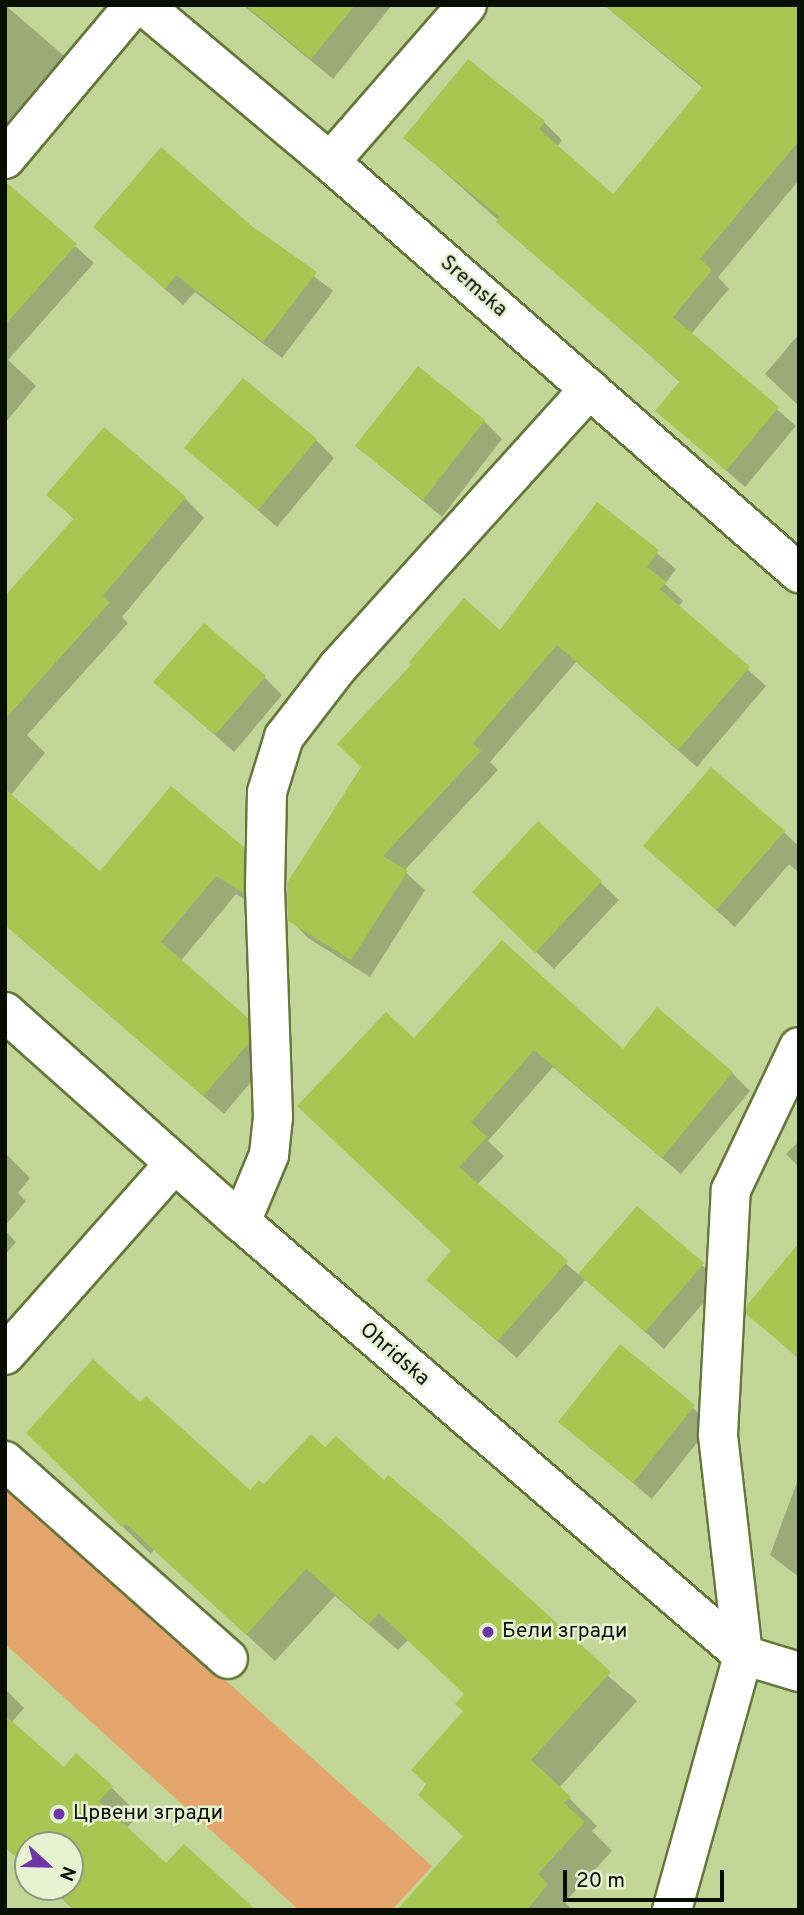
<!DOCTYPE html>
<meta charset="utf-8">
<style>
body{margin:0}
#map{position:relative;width:804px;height:1915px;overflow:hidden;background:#c2d697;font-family:Overpass,sans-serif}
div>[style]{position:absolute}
.green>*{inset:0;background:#e5a66d}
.shadow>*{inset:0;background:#0003}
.building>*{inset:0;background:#a7c652}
.roads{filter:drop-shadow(2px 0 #66773c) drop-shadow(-2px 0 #66773c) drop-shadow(0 2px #66773c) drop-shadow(0 -2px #66773c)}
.minor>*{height:38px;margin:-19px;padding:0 19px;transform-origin:19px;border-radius:19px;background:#fff}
.dots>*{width:19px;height:19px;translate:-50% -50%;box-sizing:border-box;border:4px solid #e7f2d3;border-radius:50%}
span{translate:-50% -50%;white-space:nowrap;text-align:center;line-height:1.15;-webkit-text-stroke:5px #e7f2d3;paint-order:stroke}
.street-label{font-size:21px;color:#090f00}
.poi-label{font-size:21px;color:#090f00}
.left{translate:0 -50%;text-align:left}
.frame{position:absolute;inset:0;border:7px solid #090f00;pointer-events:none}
.north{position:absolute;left:14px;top:1831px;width:70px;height:70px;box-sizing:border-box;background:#e7f2d3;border:2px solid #8e977f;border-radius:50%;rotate:112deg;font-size:19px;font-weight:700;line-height:28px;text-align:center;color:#090f00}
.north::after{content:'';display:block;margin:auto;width:24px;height:32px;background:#6e34aa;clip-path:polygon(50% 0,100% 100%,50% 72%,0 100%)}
.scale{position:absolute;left:563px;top:1870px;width:161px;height:32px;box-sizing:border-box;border:4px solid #090f00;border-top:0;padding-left:9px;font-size:21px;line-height:24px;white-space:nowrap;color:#090f00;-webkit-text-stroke:5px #e7f2d3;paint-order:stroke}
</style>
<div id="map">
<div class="green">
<i style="clip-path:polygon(5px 1482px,432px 1866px,392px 1910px,299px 1910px,5px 1644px)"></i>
</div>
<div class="shadow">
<i style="clip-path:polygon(5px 5px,70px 61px,5px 135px)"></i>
<i style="clip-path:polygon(243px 5px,392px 5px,333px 79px)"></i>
<i style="clip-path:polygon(604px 5px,799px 5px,799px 180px,718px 277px,729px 289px,691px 334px,796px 426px,745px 487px,658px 411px,681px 383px,406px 138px,544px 122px,562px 140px,557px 147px,613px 196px,703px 88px)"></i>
<i style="clip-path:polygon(5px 183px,94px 263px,8px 360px,36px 386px,5px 423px)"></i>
<i style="clip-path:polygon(95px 227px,252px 228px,333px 291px,282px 358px,195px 292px,183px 305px)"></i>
<i style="clip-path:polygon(799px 334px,799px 406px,765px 374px)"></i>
<i style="clip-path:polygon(484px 421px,502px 439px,442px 517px,357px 446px)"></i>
<i style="clip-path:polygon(316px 440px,334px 458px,277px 527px,187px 448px)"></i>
<i style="clip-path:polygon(49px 495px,185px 498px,204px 518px,122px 617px,128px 623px,27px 735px,45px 753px,10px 796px,100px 873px,243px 848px,263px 868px,262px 910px,236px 894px,180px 962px,266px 1039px,267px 1063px,224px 1114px,5px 925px,5px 598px,75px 520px)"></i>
<i style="clip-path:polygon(598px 505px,676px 569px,665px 584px,683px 601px,678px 607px,766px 686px,697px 767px,576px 662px,490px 762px,498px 770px,404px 871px,425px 890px,370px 977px,308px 938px,290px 920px)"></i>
<i style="clip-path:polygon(264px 677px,282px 695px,234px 752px,155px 682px)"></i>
<i style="clip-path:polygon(538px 823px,619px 900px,554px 969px,492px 910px)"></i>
<i style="clip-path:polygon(784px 832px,796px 844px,799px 841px,799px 873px,789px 864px,735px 927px,645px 845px)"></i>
<i style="clip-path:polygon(414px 1040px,623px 1052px,732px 1073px,750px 1091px,681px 1174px,553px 1067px,488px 1141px,504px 1156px,477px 1185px,579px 1275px,637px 1208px,721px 1282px,664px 1349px,586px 1279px,517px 1358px,447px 1298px,453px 1252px)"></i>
<i style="clip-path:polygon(799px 1141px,799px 1167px,786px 1154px)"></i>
<i style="clip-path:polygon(5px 1153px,30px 1178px,18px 1193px,26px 1201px,5px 1226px)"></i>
<i style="clip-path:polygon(5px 1230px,16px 1242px,5px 1255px)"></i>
<i style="clip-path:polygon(799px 1245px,799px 1359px,748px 1313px)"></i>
<i style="clip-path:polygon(620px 1347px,712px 1424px,652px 1499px,560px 1422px)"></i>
<i style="clip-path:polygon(140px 1404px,250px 1493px,325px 1449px,385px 1482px,637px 1701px,559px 1788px,597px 1826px,592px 1831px,612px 1851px,565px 1902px,572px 1910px,399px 1910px,464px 1837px,420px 1795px,465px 1712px,466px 1695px,408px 1640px,398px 1650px,335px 1596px,275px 1661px,154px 1550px,151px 1554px,92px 1497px)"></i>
<i style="clip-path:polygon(799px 1477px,799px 1577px,770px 1555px)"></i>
<i style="clip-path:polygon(5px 1689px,24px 1708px,11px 1723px,64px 1770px,111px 1787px,139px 1815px,126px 1829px,167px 1866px,252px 1910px,74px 1910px,49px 1887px,70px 1887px,70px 1845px,28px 1845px,28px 1868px,5px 1847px)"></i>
</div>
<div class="building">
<i style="clip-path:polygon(245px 5px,355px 5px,311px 59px)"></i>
<i style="clip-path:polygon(604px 5px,799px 5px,799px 141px,700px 259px,712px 270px,673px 317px,779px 407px,726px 471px,655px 411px,680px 381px,496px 222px,500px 217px,403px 138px,468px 59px,545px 121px,539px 129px,613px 194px,703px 86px)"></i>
<i style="clip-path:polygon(161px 147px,253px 227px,317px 272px,263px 342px,176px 275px,165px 289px,93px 227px)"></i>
<i style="clip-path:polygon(5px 181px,77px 244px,5px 325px)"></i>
<i style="clip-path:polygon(418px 366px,485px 420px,423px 500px,355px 446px)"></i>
<i style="clip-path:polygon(243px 378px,317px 439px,258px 510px,184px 448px)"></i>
<i style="clip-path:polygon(104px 427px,186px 497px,103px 596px,110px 602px,5px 719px,5px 596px,74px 518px,46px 495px)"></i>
<i style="clip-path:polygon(597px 502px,659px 550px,647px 567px,666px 582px,660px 589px,750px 667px,678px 750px,557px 645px,473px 743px,481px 751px,383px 856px,408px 871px,351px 960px,288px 921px,287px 883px,361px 767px,337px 744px,411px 665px,409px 662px,464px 598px,500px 630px)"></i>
<i style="clip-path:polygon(204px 623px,266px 676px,215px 735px,153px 682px)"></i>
<i style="clip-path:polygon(711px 767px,785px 831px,716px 910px,643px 846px)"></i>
<i style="clip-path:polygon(171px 786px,244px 847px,243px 893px,216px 876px,161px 942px,248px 1018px,249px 1043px,203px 1096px,5px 925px,5px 789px,100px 871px)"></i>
<i style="clip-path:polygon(538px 821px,602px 881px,535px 953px,472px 892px)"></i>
<i style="clip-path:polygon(502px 940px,623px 1049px,657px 1007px,733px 1072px,662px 1158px,534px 1050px,471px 1122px,487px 1137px,459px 1167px,568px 1261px,498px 1341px,426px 1280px,451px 1251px,297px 1106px,386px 1012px,414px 1038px)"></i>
<i style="clip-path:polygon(637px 1206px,704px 1263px,645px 1332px,578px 1274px)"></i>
<i style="clip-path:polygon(799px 1243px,799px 1358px,746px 1314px,747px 1305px)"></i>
<i style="clip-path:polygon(620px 1344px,695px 1405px,633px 1483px,558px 1422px)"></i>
<i style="clip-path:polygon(93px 1359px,140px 1402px,146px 1396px,250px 1490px,259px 1480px,264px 1484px,311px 1434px,325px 1447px,336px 1436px,384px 1480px,388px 1475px,454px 1530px,611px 1672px,531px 1760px,571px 1797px,564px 1803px,585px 1822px,538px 1874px,548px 1884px,527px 1910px,397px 1910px,463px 1836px,418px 1795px,427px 1785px,411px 1770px,463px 1711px,455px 1704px,464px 1694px,379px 1613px,369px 1624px,306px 1569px,246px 1635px,126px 1524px,122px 1527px,26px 1433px)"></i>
<i style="clip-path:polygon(5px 1715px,64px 1767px,76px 1753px,113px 1786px,99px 1801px,166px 1863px,184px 1844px,256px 1910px,75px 1910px,50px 1887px,70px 1887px,70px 1845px,28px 1845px,28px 1868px,5px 1847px)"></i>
</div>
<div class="roads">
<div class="minor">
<i style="left:143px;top:5px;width:244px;rotate:40deg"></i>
<i style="left:330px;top:162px;width:624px;rotate:41.23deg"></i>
<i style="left:5px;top:159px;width:201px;rotate:-50deg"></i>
<i style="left:330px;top:162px;width:208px;rotate:-48.9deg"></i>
<i style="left:5px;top:1012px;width:316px;rotate:41.7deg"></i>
<i style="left:241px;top:1222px;width:663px;rotate:40.78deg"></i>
<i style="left:743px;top:1655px;width:59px;rotate:16.9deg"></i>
<i style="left:241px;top:1222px;width:73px;rotate:-67.3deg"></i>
<i style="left:269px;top:1155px;width:38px;rotate:-84deg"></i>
<i style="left:273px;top:1117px;width:229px;rotate:-92deg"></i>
<i style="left:265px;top:888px;width:96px;rotate:-88.8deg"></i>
<i style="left:267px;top:792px;width:58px;rotate:-72.8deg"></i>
<i style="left:284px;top:737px;width:88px;rotate:-52.4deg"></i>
<i style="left:338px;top:667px;width:375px;rotate:-47.9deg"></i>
<i style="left:5px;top:1355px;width:256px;rotate:-48.5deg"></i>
<i style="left:5px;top:1461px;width:298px;rotate:41.6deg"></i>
<i style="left:672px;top:1910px;width:265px;rotate:-74.4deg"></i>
<i style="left:743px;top:1655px;width:222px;rotate:-96.5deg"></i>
<i style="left:718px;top:1434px;width:244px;rotate:-87deg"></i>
<i style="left:731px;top:1190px;width:158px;rotate:-64.6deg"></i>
</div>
</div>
<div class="dots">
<i style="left:488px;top:1632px;background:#6e34aa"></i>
<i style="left:59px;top:1814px;background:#6e34aa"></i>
</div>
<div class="street-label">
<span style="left:473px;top:287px;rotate:41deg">Sremska</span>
<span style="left:394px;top:1355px;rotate:41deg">Ohridska</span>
</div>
<div class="poi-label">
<span class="left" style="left:502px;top:1632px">Бели згради</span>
<span class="left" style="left:73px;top:1814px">Црвени згради</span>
</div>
<div class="frame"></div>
<div class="north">N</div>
<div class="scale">20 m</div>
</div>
